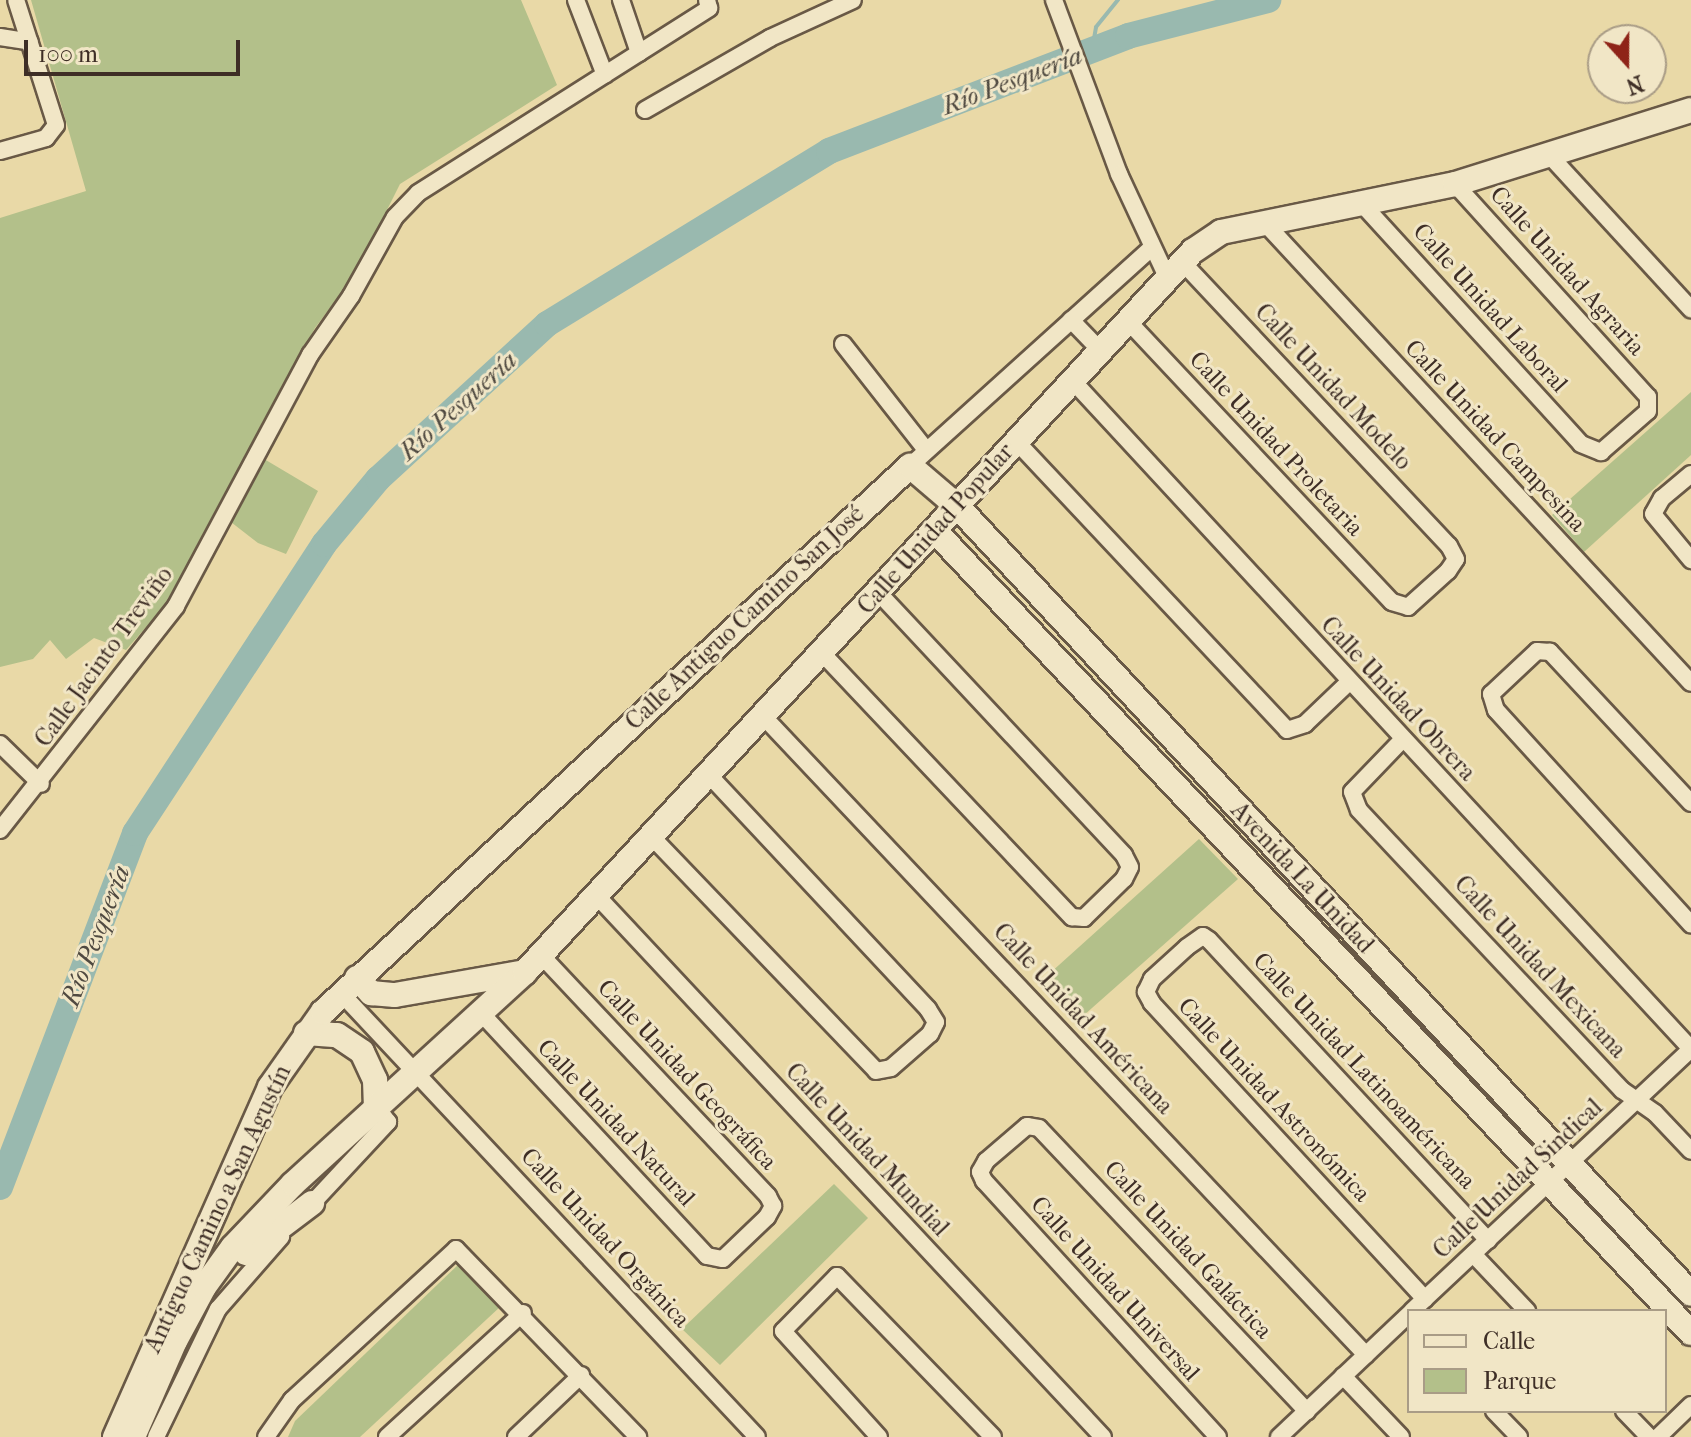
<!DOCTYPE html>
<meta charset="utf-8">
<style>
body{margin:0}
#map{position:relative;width:1691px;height:1437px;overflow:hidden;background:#e9d9a7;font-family:"IM FELL French Canon",serif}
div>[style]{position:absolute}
.green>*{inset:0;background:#b3c08a}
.stream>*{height:4px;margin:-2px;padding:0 2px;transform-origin:2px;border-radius:2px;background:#99b9af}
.river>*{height:26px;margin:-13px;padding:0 13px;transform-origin:13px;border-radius:13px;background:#99b9af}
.roads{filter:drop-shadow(2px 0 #695946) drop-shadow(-2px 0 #695946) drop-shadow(0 2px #695946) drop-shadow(0 -2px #695946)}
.street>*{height:16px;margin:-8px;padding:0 8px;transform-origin:8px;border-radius:8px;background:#f1e6c6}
.secondary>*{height:24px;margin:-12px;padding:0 12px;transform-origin:12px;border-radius:12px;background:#f1e6c6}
span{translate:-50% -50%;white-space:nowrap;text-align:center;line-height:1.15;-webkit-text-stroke:6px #f1e6c6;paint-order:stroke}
.street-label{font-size:24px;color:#3e2e26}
.water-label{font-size:26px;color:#504a41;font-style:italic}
.legend{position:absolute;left:1407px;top:1309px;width:260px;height:104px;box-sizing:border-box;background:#f1e6c6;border:2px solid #a99c86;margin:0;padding:10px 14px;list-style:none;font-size:24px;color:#3e2e26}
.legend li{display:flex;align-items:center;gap:16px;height:40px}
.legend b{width:40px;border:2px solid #a99c86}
.north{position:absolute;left:1587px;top:24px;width:80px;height:80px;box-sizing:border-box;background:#f1e6c6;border:2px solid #a99c86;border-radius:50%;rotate:159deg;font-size:22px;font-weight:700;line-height:32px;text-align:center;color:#3e2e26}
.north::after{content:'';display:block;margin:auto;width:28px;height:36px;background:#8f2418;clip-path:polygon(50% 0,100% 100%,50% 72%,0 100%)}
.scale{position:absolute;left:24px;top:40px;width:216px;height:36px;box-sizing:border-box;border:4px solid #3e2e26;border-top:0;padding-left:10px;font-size:24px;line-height:28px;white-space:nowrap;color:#3e2e26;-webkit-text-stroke:6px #f1e6c6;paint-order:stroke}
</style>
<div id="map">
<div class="green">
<i style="clip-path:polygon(31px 0,521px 0,557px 85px,400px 184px,355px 274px,315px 328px,249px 450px,318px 491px,286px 554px,258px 543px,218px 512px,162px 609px,126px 650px,94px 638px,66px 659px,50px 640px,33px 659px,0 667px,0 218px,86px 191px)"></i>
<i style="clip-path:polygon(1691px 392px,1691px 455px,1584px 552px,1552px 515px)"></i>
<i style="clip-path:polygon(1199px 839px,1238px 879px,1075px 1023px,1039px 983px)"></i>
<i style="clip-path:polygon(834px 1184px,868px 1218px,720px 1365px,682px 1329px)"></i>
<i style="clip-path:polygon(461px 1262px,501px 1306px,360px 1437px,288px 1437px,295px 1421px)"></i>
</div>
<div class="stream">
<i style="left:1092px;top:50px;width:23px;rotate:-80deg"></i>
<i style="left:1096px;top:27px;width:35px;rotate:-51deg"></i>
</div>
<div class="river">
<i style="left:0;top:1187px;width:379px;rotate:-69.1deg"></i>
<i style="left:135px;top:833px;width:345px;rotate:-56.8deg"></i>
<i style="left:324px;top:544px;width:85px;rotate:-50.3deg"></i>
<i style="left:378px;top:479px;width:229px;rotate:-42.5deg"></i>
<i style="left:547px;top:324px;width:331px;rotate:-31.5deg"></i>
<i style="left:829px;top:151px;width:320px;rotate:-21deg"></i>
<i style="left:1128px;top:36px;width:145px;rotate:-14.4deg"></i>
</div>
<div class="roads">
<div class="street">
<i style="left:576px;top:0;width:80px;rotate:68.9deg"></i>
<i style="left:621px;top:0;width:56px;rotate:71.2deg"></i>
<i style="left:1054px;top:0;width:186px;rotate:69.5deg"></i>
<i style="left:1119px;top:174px;width:114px;rotate:65deg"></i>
<i style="left:0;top:37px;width:30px;rotate:9deg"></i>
<i style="left:645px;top:110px;width:144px;rotate:-29.9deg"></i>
<i style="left:770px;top:38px;width:91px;rotate:-24.6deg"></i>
<i style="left:0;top:151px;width:48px;rotate:-15.8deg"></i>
<i style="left:46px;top:138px;width:16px;rotate:-52deg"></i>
<i style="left:56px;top:125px;width:131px;rotate:-107.7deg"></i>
<i style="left:1551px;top:157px;width:207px;rotate:47.4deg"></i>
<i style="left:1363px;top:205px;width:323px;rotate:47.6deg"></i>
<i style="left:1581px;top:444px;width:22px;rotate:22deg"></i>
<i style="left:1601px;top:452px;width:62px;rotate:-41.1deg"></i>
<i style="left:1648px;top:411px;width:14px;rotate:-90deg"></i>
<i style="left:1648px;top:397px;width:287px;rotate:-132.2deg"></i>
<i style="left:1264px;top:222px;width:628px;rotate:47.19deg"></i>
<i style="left:1126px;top:319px;width:388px;rotate:46.8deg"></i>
<i style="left:1392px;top:602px;width:17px;rotate:17deg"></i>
<i style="left:1408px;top:607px;width:54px;rotate:-42deg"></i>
<i style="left:1448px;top:571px;width:14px;rotate:-56deg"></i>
<i style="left:1456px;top:559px;width:15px;rotate:-118deg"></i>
<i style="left:1449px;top:546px;width:390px;rotate:-133.2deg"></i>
<i style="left:1071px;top:320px;width:40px;rotate:46deg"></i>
<i style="left:843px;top:344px;width:135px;rotate:51.9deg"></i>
<i style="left:1072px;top:380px;width:911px;rotate:47.22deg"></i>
<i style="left:1691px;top:1049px;width:383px;rotate:136.8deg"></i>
<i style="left:1016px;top:441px;width:396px;rotate:46.8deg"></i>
<i style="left:1287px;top:730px;width:19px;rotate:-18deg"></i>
<i style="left:1305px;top:724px;width:61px;rotate:-43.7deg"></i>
<i style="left:910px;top:466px;width:326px;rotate:-42.1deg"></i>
<i style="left:1691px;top:474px;width:38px;rotate:140deg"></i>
<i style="left:1662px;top:498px;width:18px;rotate:119deg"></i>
<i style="left:1653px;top:514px;width:60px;rotate:50.4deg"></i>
<i style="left:822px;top:653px;width:364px;rotate:46.6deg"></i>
<i style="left:1072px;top:917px;width:12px;rotate:5deg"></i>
<i style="left:1084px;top:918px;width:56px;rotate:-44.3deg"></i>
<i style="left:1124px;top:879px;width:13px;rotate:-63deg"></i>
<i style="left:1130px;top:867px;width:13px;rotate:-117deg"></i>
<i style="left:1124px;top:855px;width:360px;rotate:-133.1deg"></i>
<i style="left:764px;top:717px;width:877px;rotate:46.66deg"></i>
<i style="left:1402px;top:740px;width:72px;rotate:133.9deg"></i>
<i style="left:1352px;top:792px;width:19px;rotate:69deg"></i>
<i style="left:1359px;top:810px;width:384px;rotate:46.8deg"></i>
<i style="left:1622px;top:1090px;width:40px;rotate:34.9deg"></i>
<i style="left:1655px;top:1113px;width:52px;rotate:46.5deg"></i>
<i style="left:0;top:744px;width:57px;rotate:44.3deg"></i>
<i style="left:1691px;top:803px;width:207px;rotate:-133deg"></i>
<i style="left:1550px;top:652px;width:13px;rotate:-176deg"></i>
<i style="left:1537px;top:651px;width:63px;rotate:136.9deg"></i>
<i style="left:1491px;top:694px;width:17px;rotate:73deg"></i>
<i style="left:1496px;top:710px;width:290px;rotate:47.7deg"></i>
<i style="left:0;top:830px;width:285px;rotate:-51.8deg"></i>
<i style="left:176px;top:606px;width:285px;rotate:-61.9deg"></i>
<i style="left:310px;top:355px;width:72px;rotate:-55.2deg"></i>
<i style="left:351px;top:296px;width:90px;rotate:-60.9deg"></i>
<i style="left:395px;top:217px;width:33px;rotate:-46deg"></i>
<i style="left:418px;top:193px;width:345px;rotate:-32.4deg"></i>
<i style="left:709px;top:8px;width:8px;rotate:-104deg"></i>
<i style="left:651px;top:836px;width:325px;rotate:46.2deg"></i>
<i style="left:876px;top:1071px;width:15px;rotate:-11deg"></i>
<i style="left:891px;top:1068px;width:52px;rotate:-41.1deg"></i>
<i style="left:930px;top:1034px;width:13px;rotate:-63deg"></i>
<i style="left:936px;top:1022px;width:15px;rotate:-122deg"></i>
<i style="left:928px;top:1009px;width:320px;rotate:-133.1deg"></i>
<i style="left:596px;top:895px;width:742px;rotate:46.91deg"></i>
<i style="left:341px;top:993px;width:608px;rotate:46.86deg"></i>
<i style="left:483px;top:1015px;width:329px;rotate:47.1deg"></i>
<i style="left:707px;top:1256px;width:16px;rotate:11deg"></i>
<i style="left:723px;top:1259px;width:61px;rotate:-43.7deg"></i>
<i style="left:767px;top:1217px;width:13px;rotate:-61deg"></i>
<i style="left:773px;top:1206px;width:11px;rotate:-117deg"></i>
<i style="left:768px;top:1196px;width:331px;rotate:-133.3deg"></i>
<i style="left:305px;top:1211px;width:122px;rotate:-47deg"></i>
<i style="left:388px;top:1122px;width:20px;rotate:-127deg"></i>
<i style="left:1473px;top:1254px;width:79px;rotate:46.5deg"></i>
<i style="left:1425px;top:1299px;width:403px;rotate:-132.7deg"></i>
<i style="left:1152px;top:1003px;width:13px;rotate:-119deg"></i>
<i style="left:1146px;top:992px;width:14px;rotate:-65deg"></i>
<i style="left:1152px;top:979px;width:47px;rotate:-42.4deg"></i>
<i style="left:1187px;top:947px;width:19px;rotate:-35deg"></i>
<i style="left:1203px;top:936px;width:7px;rotate:34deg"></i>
<i style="left:1209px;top:940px;width:410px;rotate:47.1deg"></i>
<i style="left:1343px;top:1376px;width:84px;rotate:46.4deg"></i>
<i style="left:1494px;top:1411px;width:36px;rotate:46deg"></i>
<i style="left:1624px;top:1411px;width:36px;rotate:46deg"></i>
<i style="left:156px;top:1437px;width:142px;rotate:-64.2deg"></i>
<i style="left:218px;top:1309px;width:96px;rotate:-48.8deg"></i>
<i style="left:266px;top:1437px;width:45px;rotate:-54.9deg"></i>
<i style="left:292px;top:1400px;width:223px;rotate:-42.6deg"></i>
<i style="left:456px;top:1249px;width:262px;rotate:45.9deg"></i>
<i style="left:387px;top:1437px;width:184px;rotate:-42.4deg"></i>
<i style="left:516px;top:1437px;width:90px;rotate:-43.6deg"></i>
<i style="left:879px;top:1437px;width:143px;rotate:-132.2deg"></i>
<i style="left:783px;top:1331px;width:77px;rotate:-45.5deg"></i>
<i style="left:837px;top:1276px;width:224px;rotate:45.9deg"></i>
<i style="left:1218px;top:1437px;width:347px;rotate:-132.4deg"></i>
<i style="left:984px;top:1181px;width:10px;rotate:-114deg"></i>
<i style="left:980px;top:1172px;width:13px;rotate:-61deg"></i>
<i style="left:986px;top:1161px;width:54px;rotate:-40.5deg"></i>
<i style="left:1027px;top:1126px;width:12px;rotate:9deg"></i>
<i style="left:1039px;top:1128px;width:390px;rotate:46.6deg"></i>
<i style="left:1279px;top:1437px;width:179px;rotate:-43.4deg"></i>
<i style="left:1658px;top:1437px;width:46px;rotate:-44.1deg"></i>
</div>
<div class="secondary">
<i style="left:935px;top:531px;width:1102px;rotate:46.69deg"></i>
<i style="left:357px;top:978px;width:21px;rotate:47deg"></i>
<i style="left:371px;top:993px;width:24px;rotate:5deg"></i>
<i style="left:395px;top:995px;width:132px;rotate:-10deg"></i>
<i style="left:306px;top:1033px;width:31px;rotate:4deg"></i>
<i style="left:337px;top:1035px;width:30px;rotate:34deg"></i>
<i style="left:362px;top:1052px;width:31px;rotate:65deg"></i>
<i style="left:375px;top:1080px;width:26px;rotate:88deg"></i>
<i style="left:246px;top:1253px;width:83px;rotate:-37.1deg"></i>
<i style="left:115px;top:1437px;width:383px;rotate:-66.1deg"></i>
<i style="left:270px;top:1087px;width:92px;rotate:-54.8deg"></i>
<i style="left:323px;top:1012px;width:802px;rotate:-42.93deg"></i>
<i style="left:910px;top:466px;width:63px;rotate:40.5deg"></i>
<i style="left:958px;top:507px;width:1075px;rotate:47.03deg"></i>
<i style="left:133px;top:1437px;width:105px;rotate:-66.4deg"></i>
<i style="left:175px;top:1341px;width:61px;rotate:-61.8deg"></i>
<i style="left:204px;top:1287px;width:49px;rotate:-54.1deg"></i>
<i style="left:233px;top:1247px;width:87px;rotate:-46.4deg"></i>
<i style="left:293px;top:1184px;width:314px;rotate:-42.4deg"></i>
<i style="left:525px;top:972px;width:983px;rotate:-47.19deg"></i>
<i style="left:1193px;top:251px;width:34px;rotate:-34deg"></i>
<i style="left:1221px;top:232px;width:239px;rotate:-11.6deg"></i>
<i style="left:1455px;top:184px;width:247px;rotate:-17.4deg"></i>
</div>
</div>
<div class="street-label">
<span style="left:1567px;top:271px;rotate:48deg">Calle Unidad Agraria</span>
<span style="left:1490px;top:308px;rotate:48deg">Calle Unidad Laboral</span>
<span style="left:1333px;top:387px;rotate:47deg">Calle Unidad Modelo</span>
<span style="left:1495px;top:436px;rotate:47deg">Calle Unidad Campesina</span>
<span style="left:1276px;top:444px;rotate:47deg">Calle Unidad Proletaria</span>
<span style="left:936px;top:529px;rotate:-48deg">Calle Unidad Popular</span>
<span style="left:745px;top:618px;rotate:-43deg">Calle Antiguo Camino San José</span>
<span style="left:104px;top:657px;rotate:-54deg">Calle Jacinto Treviño</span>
<span style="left:1398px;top:699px;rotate:47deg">Calle Unidad Obrera</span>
<span style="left:1302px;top:878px;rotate:47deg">Avenida La Unidad</span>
<span style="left:1540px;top:967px;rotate:47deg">Calle Unidad Mexicana</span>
<span style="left:1083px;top:1019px;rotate:47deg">Calle Unidad Américana</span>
<span style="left:1364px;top:1071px;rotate:47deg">Calle Unidad Latinoaméricana</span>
<span style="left:687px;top:1075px;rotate:47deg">Calle Unidad Geográfica</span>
<span style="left:1274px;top:1100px;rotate:47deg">Calle Unidad Astronómica</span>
<span style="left:616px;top:1123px;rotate:47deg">Calle Unidad Natural</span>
<span style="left:867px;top:1150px;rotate:47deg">Calle Unidad Mundial</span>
<span style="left:1518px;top:1179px;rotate:-43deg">Calle Unidad Sindical</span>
<span style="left:218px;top:1209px;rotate:-65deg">Antiguo Camino a San Agustín</span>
<span style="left:605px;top:1238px;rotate:47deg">Calle Unidad Orgánica</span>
<span style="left:1188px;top:1250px;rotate:47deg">Calle Unidad Galáctica</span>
<span style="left:1115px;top:1289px;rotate:48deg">Calle Unidad Universal</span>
</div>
<div class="water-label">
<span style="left:1012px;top:81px;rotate:-21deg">Río Pesquería</span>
<span style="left:458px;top:406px;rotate:-42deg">Río Pesquería</span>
<span style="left:96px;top:936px;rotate:-69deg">Río Pesquería</span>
</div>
<ul class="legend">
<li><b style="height:10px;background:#f1e6c6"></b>Calle</li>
<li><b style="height:22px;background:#b3c08a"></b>Parque</li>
</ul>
<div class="north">N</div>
<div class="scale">100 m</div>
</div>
